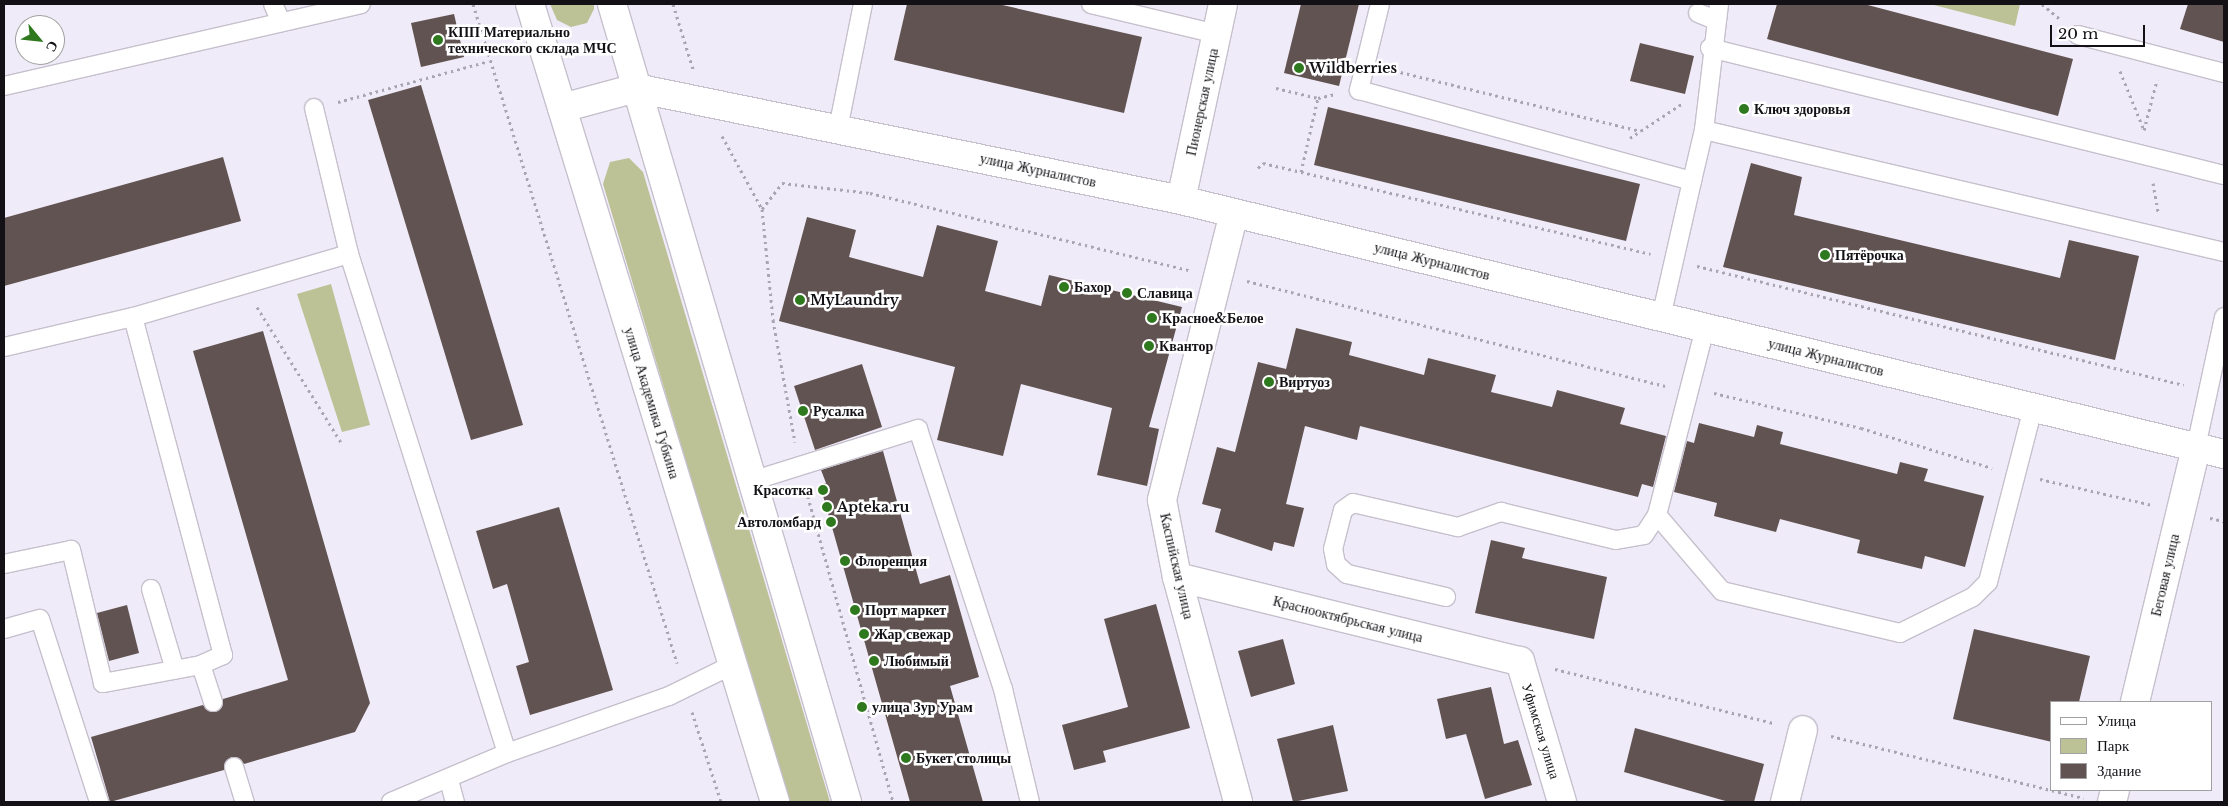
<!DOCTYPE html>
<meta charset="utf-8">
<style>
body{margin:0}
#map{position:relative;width:2228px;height:806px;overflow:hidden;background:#f0ebf8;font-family:"Libre Baskerville",serif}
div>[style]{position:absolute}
.green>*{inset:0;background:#bcc296}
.building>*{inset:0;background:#615351}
.path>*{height:3px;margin-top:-1.5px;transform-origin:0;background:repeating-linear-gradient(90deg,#aaa6b1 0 2.5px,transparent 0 6.5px)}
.roads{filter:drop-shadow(1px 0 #c6c0cd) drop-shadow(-1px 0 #c6c0cd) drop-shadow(0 1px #c6c0cd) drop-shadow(0 -1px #c6c0cd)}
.service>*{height:18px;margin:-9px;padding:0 9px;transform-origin:9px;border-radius:9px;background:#fff}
.minor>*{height:28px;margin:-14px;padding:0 14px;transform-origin:14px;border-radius:14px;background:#fff}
.tertiary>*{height:28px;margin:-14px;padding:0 14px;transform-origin:14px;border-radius:14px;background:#fff}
.dots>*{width:14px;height:14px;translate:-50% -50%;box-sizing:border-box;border:2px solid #fff;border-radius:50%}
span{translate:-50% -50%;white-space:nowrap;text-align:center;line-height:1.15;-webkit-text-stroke:5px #fff;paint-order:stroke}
.poi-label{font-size:14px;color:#131116;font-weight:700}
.left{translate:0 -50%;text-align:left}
.right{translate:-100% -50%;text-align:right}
.street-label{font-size:14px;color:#131116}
.frame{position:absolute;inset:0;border:5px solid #131116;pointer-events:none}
.legend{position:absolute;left:2050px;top:701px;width:162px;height:90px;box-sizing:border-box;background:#fff;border:1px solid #a1a0a2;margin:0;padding:6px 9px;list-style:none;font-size:15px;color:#131116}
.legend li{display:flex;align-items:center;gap:10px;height:25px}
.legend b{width:25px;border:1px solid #a1a0a2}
.north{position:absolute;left:15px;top:15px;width:50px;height:50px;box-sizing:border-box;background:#fff;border:1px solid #a1a0a2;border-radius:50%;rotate:118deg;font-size:14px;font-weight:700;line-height:20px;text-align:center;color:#131116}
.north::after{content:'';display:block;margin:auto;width:18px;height:22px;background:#2e781e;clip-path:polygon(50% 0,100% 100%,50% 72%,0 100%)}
.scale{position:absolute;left:2050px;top:25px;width:95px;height:22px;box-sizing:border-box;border:2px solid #131116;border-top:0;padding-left:6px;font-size:15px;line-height:18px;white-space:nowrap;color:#131116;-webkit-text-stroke:4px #fff;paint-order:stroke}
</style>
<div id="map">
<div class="green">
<i style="clip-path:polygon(550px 4px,594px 4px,594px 9px,587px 23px,571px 27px,557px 20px)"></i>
<i style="clip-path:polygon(1930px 4px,2020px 4px,2015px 26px)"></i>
<i style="clip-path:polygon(629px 158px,643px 172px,830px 802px,788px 802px,603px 184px,610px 162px)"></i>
<i style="clip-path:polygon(331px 284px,370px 425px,342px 432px,297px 294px)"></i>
</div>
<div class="building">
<i style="clip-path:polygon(907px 4px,998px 4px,1142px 37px,1124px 113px,894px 60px)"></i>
<i style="clip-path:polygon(1301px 4px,1359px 4px,1339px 86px,1284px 73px)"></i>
<i style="clip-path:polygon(1777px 4px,1864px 4px,2073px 59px,2058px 116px,1767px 39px)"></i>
<i style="clip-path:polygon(2188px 4px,2224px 4px,2224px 42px,2180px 29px)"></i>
<i style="clip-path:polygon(454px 14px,464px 57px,421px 67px,411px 23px)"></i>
<i style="clip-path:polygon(1640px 43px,1694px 56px,1685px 94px,1630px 81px)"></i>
<i style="clip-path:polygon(421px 85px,523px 425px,471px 440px,368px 100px)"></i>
<i style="clip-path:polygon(1328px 107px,1640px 184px,1626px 241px,1314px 165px)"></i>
<i style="clip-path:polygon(223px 157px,241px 221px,4px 286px,4px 218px)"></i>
<i style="clip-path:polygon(1751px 163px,1802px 177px,1794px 215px,2060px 278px,2069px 240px,2139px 256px,2115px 360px,1723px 267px)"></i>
<i style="clip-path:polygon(807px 217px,856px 230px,849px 257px,923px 277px,937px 225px,998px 241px,985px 291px,1041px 306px,1049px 275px,1182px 307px,1149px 427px,1159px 429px,1147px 486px,1097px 475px,1112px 408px,1021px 384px,1003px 456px,937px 440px,955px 367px,779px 321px)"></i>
<i style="clip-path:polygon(1296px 328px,1352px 342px,1349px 355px,1424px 375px,1428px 358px,1496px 375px,1491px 392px,1552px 407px,1557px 390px,1625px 408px,1620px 424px,1666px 436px,1653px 487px,1642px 484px,1638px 497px,1360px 426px,1357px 440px,1305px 426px,1286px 504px,1304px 508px,1294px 547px,1274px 542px,1272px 551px,1215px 532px,1221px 509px,1202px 504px,1217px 447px,1235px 452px,1258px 362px,1286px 369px)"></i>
<i style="clip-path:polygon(263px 331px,370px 703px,355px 732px,244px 764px,231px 757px,224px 770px,110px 802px,91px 737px,203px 705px,216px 712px,223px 699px,288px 680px,193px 351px)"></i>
<i style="clip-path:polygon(862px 364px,882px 427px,815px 450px,794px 386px)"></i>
<i style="clip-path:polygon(1699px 423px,1754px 437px,1757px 425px,1783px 432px,1780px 444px,1897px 474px,1900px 462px,1928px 469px,1924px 481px,1984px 496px,1965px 567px,1925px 556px,1922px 569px,1857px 553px,1860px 540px,1780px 519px,1776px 532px,1714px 516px,1717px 503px,1674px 492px,1687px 441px,1694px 443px)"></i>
<i style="clip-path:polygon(883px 451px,920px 584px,950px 575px,979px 677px,950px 686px,983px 802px,910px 802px,820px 485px,826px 483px,821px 470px)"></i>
<i style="clip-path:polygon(559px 507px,613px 690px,530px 715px,516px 666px,529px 662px,507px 584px,493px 589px,476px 531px)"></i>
<i style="clip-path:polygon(1491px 540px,1525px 548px,1522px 558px,1607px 577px,1594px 639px,1475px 613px)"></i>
<i style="clip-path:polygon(1156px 604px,1190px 728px,1103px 751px,1106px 762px,1074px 770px,1062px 725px,1128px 707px,1104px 619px)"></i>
<i style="clip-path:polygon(127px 605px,139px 653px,109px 661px,97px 613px)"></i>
<i style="clip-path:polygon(1974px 629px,2090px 656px,2079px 702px,2052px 702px,2052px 742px,1953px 719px)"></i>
<i style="clip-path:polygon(1283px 639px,1295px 684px,1251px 697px,1238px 651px)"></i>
<i style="clip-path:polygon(1491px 687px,1504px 744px,1518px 740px,1532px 785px,1485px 799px,1466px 734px,1446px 739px,1437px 699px)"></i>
<i style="clip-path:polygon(1333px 725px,1348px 791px,1293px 802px,1277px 739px)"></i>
<i style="clip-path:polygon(1635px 728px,1764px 764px,1754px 802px,1729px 802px,1624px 772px)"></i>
</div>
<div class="path">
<i style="left:473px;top:4px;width:690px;rotate:72.8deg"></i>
<i style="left:673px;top:4px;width:68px;rotate:72.9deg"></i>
<i style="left:2042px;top:4px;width:25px;rotate:40deg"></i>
<i style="left:1388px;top:69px;width:260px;rotate:13.8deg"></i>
<i style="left:2120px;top:71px;width:64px;rotate:67.9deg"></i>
<i style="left:1276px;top:88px;width:43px;rotate:13.4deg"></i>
<i style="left:1318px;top:98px;width:18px;rotate:-13deg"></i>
<i style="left:338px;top:102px;width:156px;rotate:-15.2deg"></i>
<i style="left:2144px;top:130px;width:52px;rotate:-75.4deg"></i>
<i style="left:722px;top:136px;width:83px;rotate:61.3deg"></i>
<i style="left:762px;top:209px;width:112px;rotate:84.3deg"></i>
<i style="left:773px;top:320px;width:124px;rotate:79.8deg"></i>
<i style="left:1630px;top:138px;width:64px;rotate:-33.4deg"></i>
<i style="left:1258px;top:168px;width:7px;rotate:-45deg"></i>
<i style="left:1263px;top:163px;width:398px;rotate:13.2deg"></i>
<i style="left:1301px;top:172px;width:76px;rotate:-77.1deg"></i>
<i style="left:2153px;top:183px;width:29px;rotate:80deg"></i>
<i style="left:762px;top:209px;width:33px;rotate:-52deg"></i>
<i style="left:782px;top:183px;width:89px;rotate:6.5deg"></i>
<i style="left:870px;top:193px;width:328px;rotate:13.6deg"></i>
<i style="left:1697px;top:266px;width:501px;rotate:13.73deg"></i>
<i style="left:1247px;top:281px;width:431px;rotate:14.1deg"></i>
<i style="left:257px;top:307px;width:161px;rotate:58.2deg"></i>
<i style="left:1714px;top:393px;width:151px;rotate:13.4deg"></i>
<i style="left:1861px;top:428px;width:137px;rotate:17deg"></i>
<i style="left:2040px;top:479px;width:116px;rotate:13deg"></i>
<i style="left:806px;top:490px;width:324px;rotate:74.4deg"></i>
<i style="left:2210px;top:518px;width:14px;rotate:12deg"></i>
<i style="left:1555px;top:669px;width:226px;rotate:13.9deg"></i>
<i style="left:692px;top:712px;width:95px;rotate:72.1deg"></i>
<i style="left:1831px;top:736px;width:260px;rotate:13.8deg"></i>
</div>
<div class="roads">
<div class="service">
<i style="left:273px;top:4px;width:20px;rotate:66deg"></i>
<i style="left:1091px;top:4px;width:130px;rotate:13.4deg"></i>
<i style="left:1380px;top:4px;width:89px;rotate:103.7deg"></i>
<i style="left:1359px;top:90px;width:345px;rotate:15.3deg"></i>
<i style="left:1692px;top:181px;width:139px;rotate:102.8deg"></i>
<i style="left:1698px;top:13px;width:18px;rotate:22deg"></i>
<i style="left:2078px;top:35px;width:151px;rotate:14.6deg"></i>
<i style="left:1710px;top:48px;width:529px;rotate:13.88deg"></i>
<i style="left:4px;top:86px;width:366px;rotate:-12.9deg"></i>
<i style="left:314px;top:108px;width:150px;rotate:76.5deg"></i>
<i style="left:349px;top:254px;width:523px;rotate:72.43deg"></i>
<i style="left:838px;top:129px;width:127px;rotate:-78.7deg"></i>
<i style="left:1704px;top:130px;width:534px;rotate:13.2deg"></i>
<i style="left:1692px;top:181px;width:52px;rotate:-76.8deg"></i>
<i style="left:1704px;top:130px;width:127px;rotate:-83.2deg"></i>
<i style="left:133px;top:317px;width:225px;rotate:-16.3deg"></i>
<i style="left:4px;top:347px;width:132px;rotate:-13.1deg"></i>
<i style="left:133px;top:317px;width:350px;rotate:75.1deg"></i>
<i style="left:223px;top:655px;width:24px;rotate:156deg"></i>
<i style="left:201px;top:665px;width:100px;rotate:169.6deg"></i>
<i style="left:103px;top:683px;width:137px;rotate:-103.5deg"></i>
<i style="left:71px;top:550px;width:68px;rotate:168.2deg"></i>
<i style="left:2196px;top:447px;width:133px;rotate:-77.8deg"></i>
<i style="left:752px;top:481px;width:174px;rotate:-17.4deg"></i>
<i style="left:918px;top:429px;width:274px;rotate:71.9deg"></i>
<i style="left:1003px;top:689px;width:116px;rotate:76.6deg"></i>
<i style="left:1657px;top:515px;width:100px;rotate:49.5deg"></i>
<i style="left:1722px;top:591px;width:183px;rotate:13.3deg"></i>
<i style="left:1900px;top:633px;width:81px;rotate:-26.3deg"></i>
<i style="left:1973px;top:597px;width:21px;rotate:-45deg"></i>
<i style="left:1988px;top:582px;width:180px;rotate:-75.5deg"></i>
<i style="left:151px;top:589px;width:84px;rotate:73.5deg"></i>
<i style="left:1446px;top:597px;width:102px;rotate:-166.9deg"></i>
<i style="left:1347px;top:574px;width:15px;rotate:-138deg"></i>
<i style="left:1336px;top:564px;width:15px;rotate:-101deg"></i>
<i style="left:1333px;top:549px;width:40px;rotate:-75.6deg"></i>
<i style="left:1343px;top:510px;width:12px;rotate:-35deg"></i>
<i style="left:1353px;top:503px;width:108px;rotate:12.9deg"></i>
<i style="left:1458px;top:527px;width:46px;rotate:-19.2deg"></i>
<i style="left:1501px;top:512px;width:118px;rotate:13.7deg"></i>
<i style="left:1616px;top:540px;width:28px;rotate:-10deg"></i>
<i style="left:1644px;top:535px;width:24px;rotate:-57deg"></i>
<i style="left:1657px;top:515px;width:193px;rotate:-75.6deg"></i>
<i style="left:4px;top:629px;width:37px;rotate:-16deg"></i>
<i style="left:40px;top:619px;width:192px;rotate:72.1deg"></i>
<i style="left:201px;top:665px;width:39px;rotate:72deg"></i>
<i style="left:234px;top:767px;width:37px;rotate:73deg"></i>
<i style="left:449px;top:780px;width:23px;rotate:75deg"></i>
<i style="left:391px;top:802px;width:126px;rotate:-22.9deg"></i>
<i style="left:507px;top:753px;width:172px;rotate:-19.4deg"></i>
<i style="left:669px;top:696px;width:70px;rotate:-26.2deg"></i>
</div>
<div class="minor">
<i style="left:1181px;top:200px;width:200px;rotate:-77.9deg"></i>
<i style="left:1234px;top:213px;width:296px;rotate:104.1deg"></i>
<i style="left:1162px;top:500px;width:78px;rotate:79deg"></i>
<i style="left:1177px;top:577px;width:233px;rotate:74.8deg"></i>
<i style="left:1177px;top:577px;width:353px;rotate:13.8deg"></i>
<i style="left:1520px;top:661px;width:147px;rotate:73.4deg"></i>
<i style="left:2135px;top:702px;width:262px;rotate:-76.5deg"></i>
<i style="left:1785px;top:802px;width:74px;rotate:-76deg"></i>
<i style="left:2112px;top:802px;width:12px;rotate:-76deg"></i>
</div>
<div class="tertiary">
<i style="left:530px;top:4px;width:835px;rotate:72.93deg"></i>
<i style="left:612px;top:4px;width:832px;rotate:73.59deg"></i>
<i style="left:562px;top:108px;width:77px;rotate:-15.1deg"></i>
<i style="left:636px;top:88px;width:556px;rotate:11.61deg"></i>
<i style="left:1181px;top:200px;width:1073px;rotate:13.69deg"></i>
</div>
</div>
<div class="dots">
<i style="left:438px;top:40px;background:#2e781e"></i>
<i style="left:1299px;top:68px;background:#2e781e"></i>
<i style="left:1744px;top:109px;background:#2e781e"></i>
<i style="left:1825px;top:255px;background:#2e781e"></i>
<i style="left:1064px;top:287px;background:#2e781e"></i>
<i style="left:1127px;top:293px;background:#2e781e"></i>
<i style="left:800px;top:300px;background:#2e781e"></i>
<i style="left:1152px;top:318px;background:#2e781e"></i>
<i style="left:1149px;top:346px;background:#2e781e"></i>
<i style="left:1269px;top:382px;background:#2e781e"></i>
<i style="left:803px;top:411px;background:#2e781e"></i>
<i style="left:823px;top:490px;background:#2e781e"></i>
<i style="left:827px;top:507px;background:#2e781e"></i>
<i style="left:831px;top:522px;background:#2e781e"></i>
<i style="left:845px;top:561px;background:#2e781e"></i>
<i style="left:855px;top:610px;background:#2e781e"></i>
<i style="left:864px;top:634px;background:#2e781e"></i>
<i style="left:874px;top:661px;background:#2e781e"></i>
<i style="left:862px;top:707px;background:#2e781e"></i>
<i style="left:906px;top:758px;background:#2e781e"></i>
</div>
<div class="poi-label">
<span class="left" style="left:448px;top:40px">КПП Материально<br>технического склада МЧС</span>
<span class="left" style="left:1309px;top:68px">Wildberries</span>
<span class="left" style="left:1754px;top:109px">Ключ здоровья</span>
<span class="left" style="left:1835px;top:255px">Пятёрочка</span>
<span class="left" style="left:1074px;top:287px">Бахор</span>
<span class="left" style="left:1137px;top:293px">Славица</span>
<span class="left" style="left:810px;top:300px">MyLaundry</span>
<span class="left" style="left:1162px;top:318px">Красное&amp;Белое</span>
<span class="left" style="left:1159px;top:346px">Квантор</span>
<span class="left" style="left:1279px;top:382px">Виртуоз</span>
<span class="left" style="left:813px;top:411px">Русалка</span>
<span class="right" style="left:813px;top:490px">Красотка</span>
<span class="left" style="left:837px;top:507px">Apteka.ru</span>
<span class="right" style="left:821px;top:522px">Автоломбард</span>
<span class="left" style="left:855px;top:561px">Флоренция</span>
<span class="left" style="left:865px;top:610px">Порт маркет</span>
<span class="left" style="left:874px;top:634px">Жар свежар</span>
<span class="left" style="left:884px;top:661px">Любимый</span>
<span class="left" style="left:872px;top:707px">улица Зур Урам</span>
<span class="left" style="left:916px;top:758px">Букет столицы</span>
</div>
<div class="street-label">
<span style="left:1202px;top:102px;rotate:-78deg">Пионерская улица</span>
<span style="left:1038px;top:170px;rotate:12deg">улица Журналистов</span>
<span style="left:1432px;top:261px;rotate:14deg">улица Журналистов</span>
<span style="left:1826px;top:357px;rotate:14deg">улица Журналистов</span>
<span style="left:652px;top:403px;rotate:73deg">улица Академика Губкина</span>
<span style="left:1177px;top:566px;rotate:77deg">Каспийская улица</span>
<span style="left:2165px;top:575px;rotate:-77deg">Беговая улица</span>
<span style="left:1348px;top:619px;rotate:14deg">Краснооктябрьская улица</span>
<span style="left:1541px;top:731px;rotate:73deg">Уфимская улица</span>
</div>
<div class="frame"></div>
<ul class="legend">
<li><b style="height:6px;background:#fff"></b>Улица</li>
<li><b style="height:14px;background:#bcc296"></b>Парк</li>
<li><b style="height:14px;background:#615351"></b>Здание</li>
</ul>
<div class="north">С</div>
<div class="scale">20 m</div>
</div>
